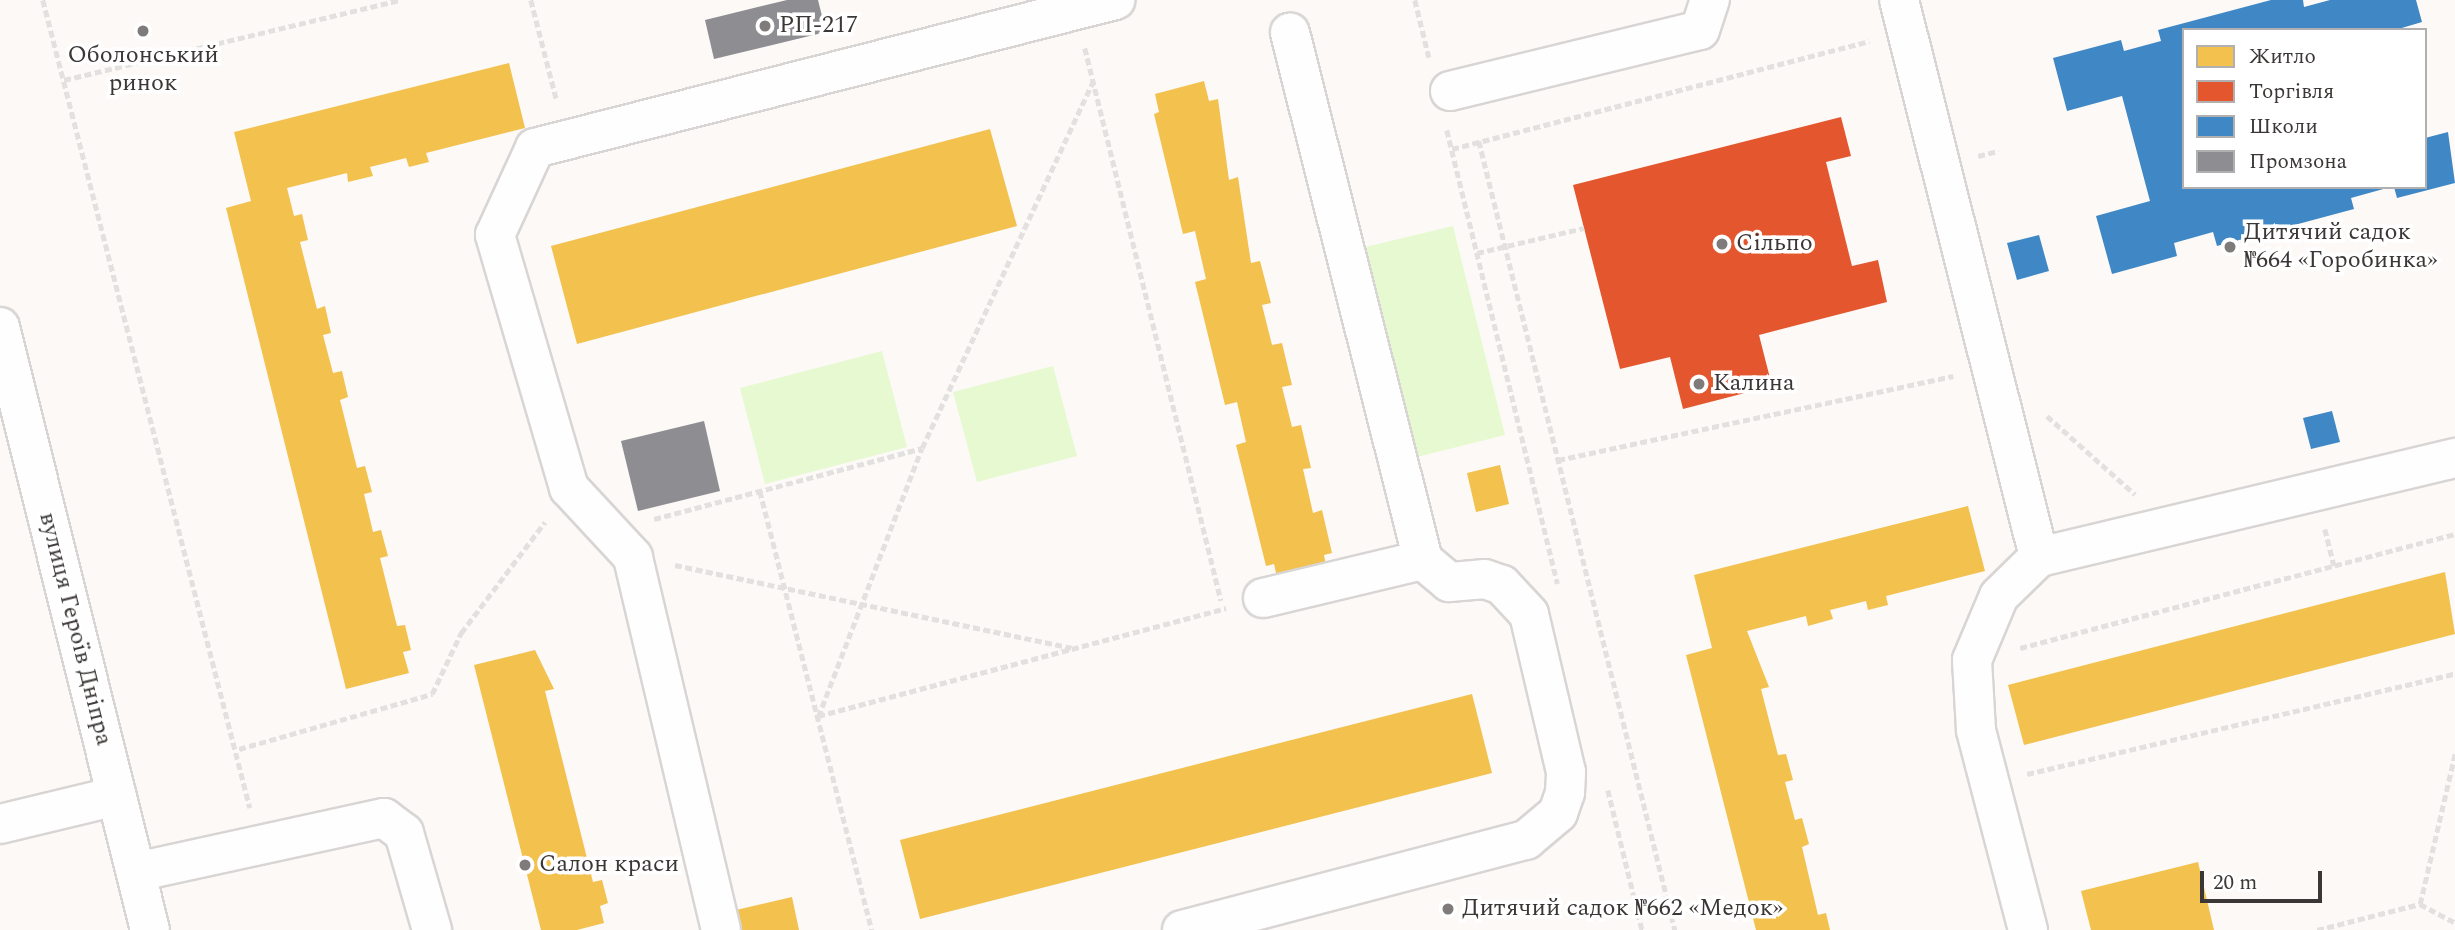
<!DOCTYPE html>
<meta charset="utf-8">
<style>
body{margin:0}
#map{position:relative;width:2455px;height:930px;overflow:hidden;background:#fcf9f7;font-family:Spectral,serif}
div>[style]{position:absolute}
.green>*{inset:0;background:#e7f9d0}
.homes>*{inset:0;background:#f2c14e}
.shops>*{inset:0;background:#e4572e}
.schools>*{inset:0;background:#3f88c5}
.industry>*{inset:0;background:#8d8d92}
.path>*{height:4.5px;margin-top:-2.25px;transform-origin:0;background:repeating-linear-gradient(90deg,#e2e1e0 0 7px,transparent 0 10.5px)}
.roads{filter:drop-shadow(2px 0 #d8d5d4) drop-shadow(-2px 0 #d8d5d4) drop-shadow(0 2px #d8d5d4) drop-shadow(0 -2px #d8d5d4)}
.minor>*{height:38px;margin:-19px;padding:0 19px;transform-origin:19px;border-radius:19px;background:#fffefe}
.major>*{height:38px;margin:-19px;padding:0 19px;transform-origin:19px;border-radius:19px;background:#fffefe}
.dots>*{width:19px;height:19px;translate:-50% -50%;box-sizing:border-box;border:4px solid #fff;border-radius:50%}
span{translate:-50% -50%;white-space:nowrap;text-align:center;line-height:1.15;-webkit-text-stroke:7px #fff;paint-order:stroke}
.poi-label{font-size:24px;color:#3b3736}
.left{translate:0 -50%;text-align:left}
.street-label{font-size:24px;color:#3b3736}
.legend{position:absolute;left:2182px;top:28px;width:245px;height:161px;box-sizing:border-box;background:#fff;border:2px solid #b1afaf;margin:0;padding:9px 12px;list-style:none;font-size:21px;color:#3b3736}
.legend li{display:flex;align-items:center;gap:14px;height:35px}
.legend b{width:35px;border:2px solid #b1afaf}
.scale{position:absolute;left:2200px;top:871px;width:122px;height:32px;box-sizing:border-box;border:4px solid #3b3736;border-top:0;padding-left:9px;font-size:21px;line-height:24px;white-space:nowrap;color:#3b3736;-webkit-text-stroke:5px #fff;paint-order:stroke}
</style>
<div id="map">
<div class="green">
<i style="clip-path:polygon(1453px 226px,1505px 435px,1409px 459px,1357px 249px)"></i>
<i style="clip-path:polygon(882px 351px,907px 447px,765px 484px,740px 388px)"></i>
<i style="clip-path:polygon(1053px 366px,1077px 456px,977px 482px,953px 392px)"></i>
</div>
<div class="homes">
<i style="clip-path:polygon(509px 63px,525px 128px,426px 153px,429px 162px,409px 167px,406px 158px,370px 167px,373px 176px,348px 182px,347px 173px,287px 188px,294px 216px,302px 214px,308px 240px,300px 242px,317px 309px,325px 306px,331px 333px,323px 335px,333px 373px,342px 371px,348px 397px,340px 400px,357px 468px,365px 466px,372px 492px,364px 494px,373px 532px,381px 530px,388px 556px,380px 558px,397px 626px,405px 625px,411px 650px,403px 652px,409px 673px,346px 689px,226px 208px,251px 201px,234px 132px)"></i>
<i style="clip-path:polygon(1204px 81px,1209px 101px,1218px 99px,1229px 180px,1238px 177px,1251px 263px,1260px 261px,1271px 303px,1262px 305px,1272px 345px,1282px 343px,1292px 385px,1282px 387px,1292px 427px,1301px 425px,1311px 468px,1303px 469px,1313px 513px,1322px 510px,1332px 553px,1324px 555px,1327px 570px,1278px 582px,1274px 564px,1266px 566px,1236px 445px,1246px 442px,1237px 402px,1225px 405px,1195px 282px,1206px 279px,1195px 231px,1183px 234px,1154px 114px,1159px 112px,1155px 94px)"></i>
<i style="clip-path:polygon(990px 129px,1017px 226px,577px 344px,551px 246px)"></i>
<i style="clip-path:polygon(1500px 465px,1509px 504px,1476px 512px,1467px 473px)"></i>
<i style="clip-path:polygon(1968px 506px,1985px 571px,1886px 596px,1888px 605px,1868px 610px,1866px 601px,1830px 610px,1833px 619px,1808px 626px,1806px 616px,1747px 631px,1769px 687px,1761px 689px,1778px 755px,1786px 754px,1793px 780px,1785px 782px,1795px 820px,1802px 818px,1809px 844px,1802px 847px,1818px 915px,1826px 913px,1830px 930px,1756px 930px,1686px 655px,1712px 648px,1694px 575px)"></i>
<i style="clip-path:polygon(2445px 572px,2455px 634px,2024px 745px,2008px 685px)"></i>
<i style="clip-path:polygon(535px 650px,554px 689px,545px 691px,593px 882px,602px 880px,608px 903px,600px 906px,604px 923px,577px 930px,541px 930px,474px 665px)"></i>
<i style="clip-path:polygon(1472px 694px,1492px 773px,920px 919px,900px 840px)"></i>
<i style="clip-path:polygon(2198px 862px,2214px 930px,2091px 930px,2081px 891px)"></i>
<i style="clip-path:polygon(792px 897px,799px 930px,740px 930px,736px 910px)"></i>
</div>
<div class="shops">
<i style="clip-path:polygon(1841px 117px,1851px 156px,1826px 162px,1852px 266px,1878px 260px,1887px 302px,1759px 335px,1772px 386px,1683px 409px,1670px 357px,1620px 369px,1573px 185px)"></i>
</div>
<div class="schools">
<i style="clip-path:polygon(2271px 0,2303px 0,2304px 7px,2330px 0,2416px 0,2422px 22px,2395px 30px,2184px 30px,2184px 187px,2387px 188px,2351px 198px,2354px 209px,2217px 246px,2213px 232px,2174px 243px,2177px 256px,2112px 274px,2096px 216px,2150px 201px,2122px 96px,2067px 111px,2053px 58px,2121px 40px,2124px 51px,2161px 41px,2158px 30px)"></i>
<i style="clip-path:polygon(2448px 132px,2455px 183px,2397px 198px,2394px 187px,2425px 187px,2425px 138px)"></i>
<i style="clip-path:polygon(2039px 235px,2049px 271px,2017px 280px,2007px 243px)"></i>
<i style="clip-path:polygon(2332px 411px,2340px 442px,2311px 449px,2303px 418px)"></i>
</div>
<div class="industry">
<i style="clip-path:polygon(787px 0,818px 0,826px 32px,714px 59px,705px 20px)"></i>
<i style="clip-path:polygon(704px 421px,720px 491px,638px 511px,621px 441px)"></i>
</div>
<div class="path">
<i style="left:43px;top:0;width:834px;rotate:75.63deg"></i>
<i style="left:531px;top:0;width:104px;rotate:75.6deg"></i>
<i style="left:1415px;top:0;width:59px;rotate:76.2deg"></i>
<i style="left:1085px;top:48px;width:569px;rotate:76.16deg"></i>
<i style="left:64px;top:80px;width:346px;rotate:-13.4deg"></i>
<i style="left:1447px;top:130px;width:467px;rotate:76.3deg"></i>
<i style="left:1479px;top:141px;width:813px;rotate:76.05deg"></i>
<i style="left:1452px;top:149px;width:431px;rotate:-14.5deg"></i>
<i style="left:1978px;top:156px;width:21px;rotate:-14deg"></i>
<i style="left:1477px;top:253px;width:110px;rotate:-13.2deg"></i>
<i style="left:2047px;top:416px;width:118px;rotate:41.6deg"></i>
<i style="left:1558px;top:460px;width:404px;rotate:-12deg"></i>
<i style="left:760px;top:491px;width:453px;rotate:75.7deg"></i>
<i style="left:654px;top:519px;width:277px;rotate:-14.8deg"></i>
<i style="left:2325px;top:529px;width:38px;rotate:76deg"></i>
<i style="left:675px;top:565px;width:405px;rotate:11.8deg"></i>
<i style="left:2020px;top:648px;width:450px;rotate:-14.7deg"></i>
<i style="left:818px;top:716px;width:422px;rotate:-14.8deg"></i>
<i style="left:818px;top:717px;width:288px;rotate:-68.9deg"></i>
<i style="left:922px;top:448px;width:404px;rotate:-65deg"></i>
<i style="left:239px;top:749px;width:201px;rotate:-15.9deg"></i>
<i style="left:432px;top:694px;width:68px;rotate:-64.6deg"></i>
<i style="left:461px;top:633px;width:139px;rotate:-52.9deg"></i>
<i style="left:2027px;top:774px;width:440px;rotate:-13.2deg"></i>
<i style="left:1608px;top:790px;width:144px;rotate:76.3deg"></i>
<i style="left:2420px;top:904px;width:40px;rotate:28deg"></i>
<i style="left:2317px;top:930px;width:106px;rotate:-14.2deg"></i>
<i style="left:2420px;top:904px;width:154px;rotate:-76.9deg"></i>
</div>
<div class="roads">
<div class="minor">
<i style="left:1899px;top:0;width:574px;rotate:75.89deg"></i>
<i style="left:1450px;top:91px;width:257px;rotate:-13.7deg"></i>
<i style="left:1700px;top:30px;width:32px;rotate:-72deg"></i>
<i style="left:1263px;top:598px;width:164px;rotate:-13.4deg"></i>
<i style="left:0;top:824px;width:120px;rotate:-13.5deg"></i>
<i style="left:136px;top:872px;width:254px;rotate:-12.3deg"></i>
<i style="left:384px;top:818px;width:25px;rotate:37deg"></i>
<i style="left:404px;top:833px;width:101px;rotate:73.9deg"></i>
<i style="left:721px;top:930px;width:383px;rotate:-103.3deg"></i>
<i style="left:633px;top:557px;width:94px;rotate:-132.8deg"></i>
<i style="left:569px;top:488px;width:264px;rotate:-106.3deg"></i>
<i style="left:495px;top:235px;width:96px;rotate:-65.3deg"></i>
<i style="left:535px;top:148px;width:599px;rotate:-14.31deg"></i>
<i style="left:1182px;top:930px;width:356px;rotate:-14.7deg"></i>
<i style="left:1526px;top:840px;width:42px;rotate:-40.2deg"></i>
<i style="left:1558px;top:813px;width:21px;rotate:-71deg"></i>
<i style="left:1565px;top:793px;width:21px;rotate:-87deg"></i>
<i style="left:1566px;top:772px;width:162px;rotate:-103.2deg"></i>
<i style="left:1529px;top:614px;width:40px;rotate:-133deg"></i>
<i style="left:1502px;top:585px;width:18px;rotate:-161deg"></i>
<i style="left:1485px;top:579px;width:36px;rotate:175deg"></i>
<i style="left:1449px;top:582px;width:34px;rotate:-140deg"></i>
<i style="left:1423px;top:560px;width:544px;rotate:-104.16deg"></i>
<i style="left:2028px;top:930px;width:207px;rotate:-104.6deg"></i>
<i style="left:1976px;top:730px;width:70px;rotate:-93.3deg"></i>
<i style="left:1972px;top:660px;width:69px;rotate:-67.1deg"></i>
<i style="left:1999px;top:596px;width:56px;rotate:-44.3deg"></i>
<i style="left:2039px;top:557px;width:428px;rotate:-13.4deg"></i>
</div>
<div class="major">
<i style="left:0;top:327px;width:621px;rotate:76.03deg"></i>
</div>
</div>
<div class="dots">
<i style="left:765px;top:26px;background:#7f7b7a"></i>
<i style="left:143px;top:31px;background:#7f7b7a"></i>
<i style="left:1722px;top:244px;background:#7f7b7a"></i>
<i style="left:2230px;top:247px;background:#7f7b7a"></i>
<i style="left:1699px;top:384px;background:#7f7b7a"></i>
<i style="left:525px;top:865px;background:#7f7b7a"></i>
<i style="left:1448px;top:909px;background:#7f7b7a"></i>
</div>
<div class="poi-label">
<span class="left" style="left:779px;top:26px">РП-217</span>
<span style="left:143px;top:70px">Оболонський<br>ринок</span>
<span class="left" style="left:2244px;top:247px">Дитячий садок<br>№664 «Горобинка»</span>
<span class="left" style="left:1736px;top:244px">Сільпо</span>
<span class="left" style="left:1713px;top:384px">Калина</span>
<span class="left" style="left:539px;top:865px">Салон краси</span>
<span class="left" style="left:1462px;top:909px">Дитячий садок №662 «Медок»</span>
</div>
<div class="street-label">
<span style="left:75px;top:629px;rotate:76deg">вулиця Героїв Дніпра</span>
</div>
<ul class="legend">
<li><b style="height:19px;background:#f2c14e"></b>Житло</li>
<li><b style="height:19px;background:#e4572e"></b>Торгівля</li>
<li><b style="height:19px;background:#3f88c5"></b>Школи</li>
<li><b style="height:19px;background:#8d8d92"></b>Промзона</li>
</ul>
<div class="scale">20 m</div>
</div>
